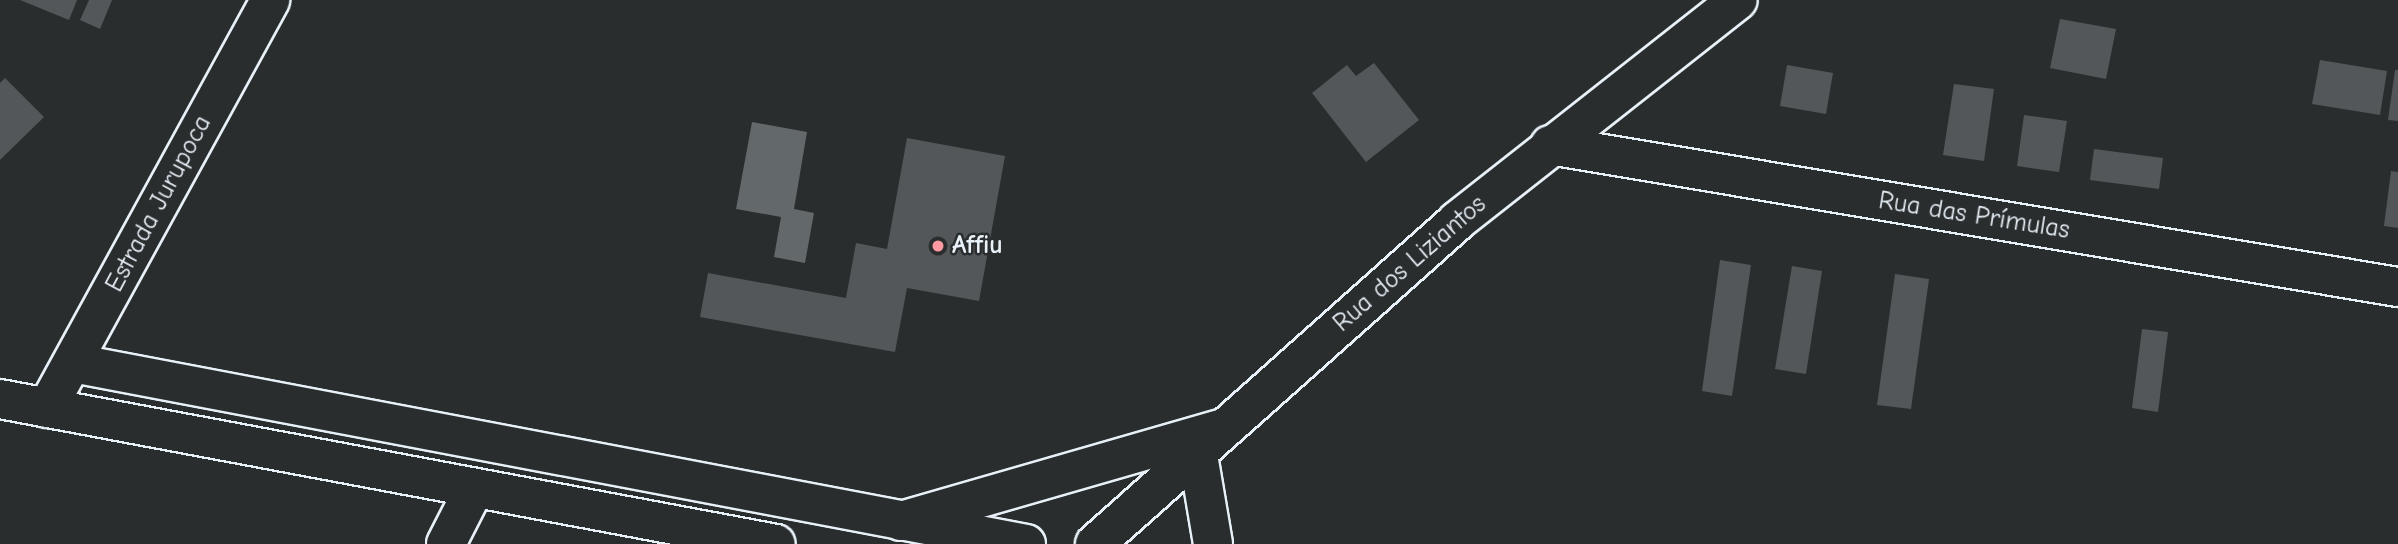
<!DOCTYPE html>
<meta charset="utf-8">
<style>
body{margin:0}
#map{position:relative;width:2398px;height:544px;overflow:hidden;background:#2a2d2e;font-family:"Comic Neue",sans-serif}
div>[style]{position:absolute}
.water>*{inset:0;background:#63686b}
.building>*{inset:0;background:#535759}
.roads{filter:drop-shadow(2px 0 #e8f1f8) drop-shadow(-2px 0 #e8f1f8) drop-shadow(0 2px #e8f1f8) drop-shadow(0 -2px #e8f1f8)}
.minor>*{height:38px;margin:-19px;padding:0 19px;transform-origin:19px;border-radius:19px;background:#2a2d2e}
.major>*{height:38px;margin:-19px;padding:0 19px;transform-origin:19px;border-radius:19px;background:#2a2d2e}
.dots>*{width:19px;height:19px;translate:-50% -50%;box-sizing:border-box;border:4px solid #2a2d2e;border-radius:50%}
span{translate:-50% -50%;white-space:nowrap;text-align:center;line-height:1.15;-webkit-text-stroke:5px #2a2d2e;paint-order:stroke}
.street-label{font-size:26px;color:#e8f1f8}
.poi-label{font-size:26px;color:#e8f1f8;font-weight:700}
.left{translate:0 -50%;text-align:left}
</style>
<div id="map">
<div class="water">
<i style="clip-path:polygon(752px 122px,807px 132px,794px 209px,814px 213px,805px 263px,774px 257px,781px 217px,736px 209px)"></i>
</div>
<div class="building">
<i style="clip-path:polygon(20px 0,77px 0,69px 20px)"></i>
<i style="clip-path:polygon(89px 0,112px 0,100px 29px,80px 20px)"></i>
<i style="clip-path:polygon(2060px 19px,2116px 29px,2106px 79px,2050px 68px)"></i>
<i style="clip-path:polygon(2320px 60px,2387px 71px,2380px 115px,2312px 104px)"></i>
<i style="clip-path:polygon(1374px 63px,1419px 120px,1366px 162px,1312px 93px,1347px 65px,1356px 76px)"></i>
<i style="clip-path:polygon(1787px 65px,1833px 73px,1826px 114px,1780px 106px)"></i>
<i style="clip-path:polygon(2395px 70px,2398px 70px,2398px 121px,2388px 120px)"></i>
<i style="clip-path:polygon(5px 78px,44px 117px,0 160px,0 83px)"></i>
<i style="clip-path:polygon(1954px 84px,1994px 89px,1984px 161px,1943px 155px)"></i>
<i style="clip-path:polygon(2024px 115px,2067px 121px,2059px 172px,2017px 166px)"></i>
<i style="clip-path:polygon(907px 138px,1005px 156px,979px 301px,907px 288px,895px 352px,700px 317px,708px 273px,846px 298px,856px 243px,887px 249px)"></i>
<i style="clip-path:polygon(2094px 149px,2163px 158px,2159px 189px,2090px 180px)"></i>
<i style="clip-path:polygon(2391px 171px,2398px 172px,2398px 228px,2384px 226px)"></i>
<i style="clip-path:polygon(1720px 260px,1751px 265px,1732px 396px,1702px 391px)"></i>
<i style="clip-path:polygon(1792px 266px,1822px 271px,1806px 374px,1775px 369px)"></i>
<i style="clip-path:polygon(1895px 274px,1929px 279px,1911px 409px,1877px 405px)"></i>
<i style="clip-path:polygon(2142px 329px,2168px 332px,2158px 412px,2132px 408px)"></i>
</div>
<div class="roads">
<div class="minor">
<i style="left:1550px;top:145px;width:860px;rotate:9.51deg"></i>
<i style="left:73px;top:363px;width:970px;rotate:10.75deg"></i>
<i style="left:47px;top:408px;width:465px;rotate:-61.3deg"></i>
<i style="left:1198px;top:455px;width:90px;rotate:80.4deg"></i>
<i style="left:901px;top:521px;width:332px;rotate:-16.1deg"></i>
<i style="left:446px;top:544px;width:62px;rotate:-63deg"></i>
<i style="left:1095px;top:544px;width:485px;rotate:-41.7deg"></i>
<i style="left:1457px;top:221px;width:357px;rotate:-38.2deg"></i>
</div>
<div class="major">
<i style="left:0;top:399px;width:789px;rotate:10.58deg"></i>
</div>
</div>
<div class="dots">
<i style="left:938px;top:246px;background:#ff9aa2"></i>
</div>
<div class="street-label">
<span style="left:159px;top:204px;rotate:-62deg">Estrada Jurupoca</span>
<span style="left:1974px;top:216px;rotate:9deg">Rua das Prímulas</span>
<span style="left:1410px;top:264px;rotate:-41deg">Rua dos Liziantos</span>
</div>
<div class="poi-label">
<span class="left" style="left:952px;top:246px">Affiu</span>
</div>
</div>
